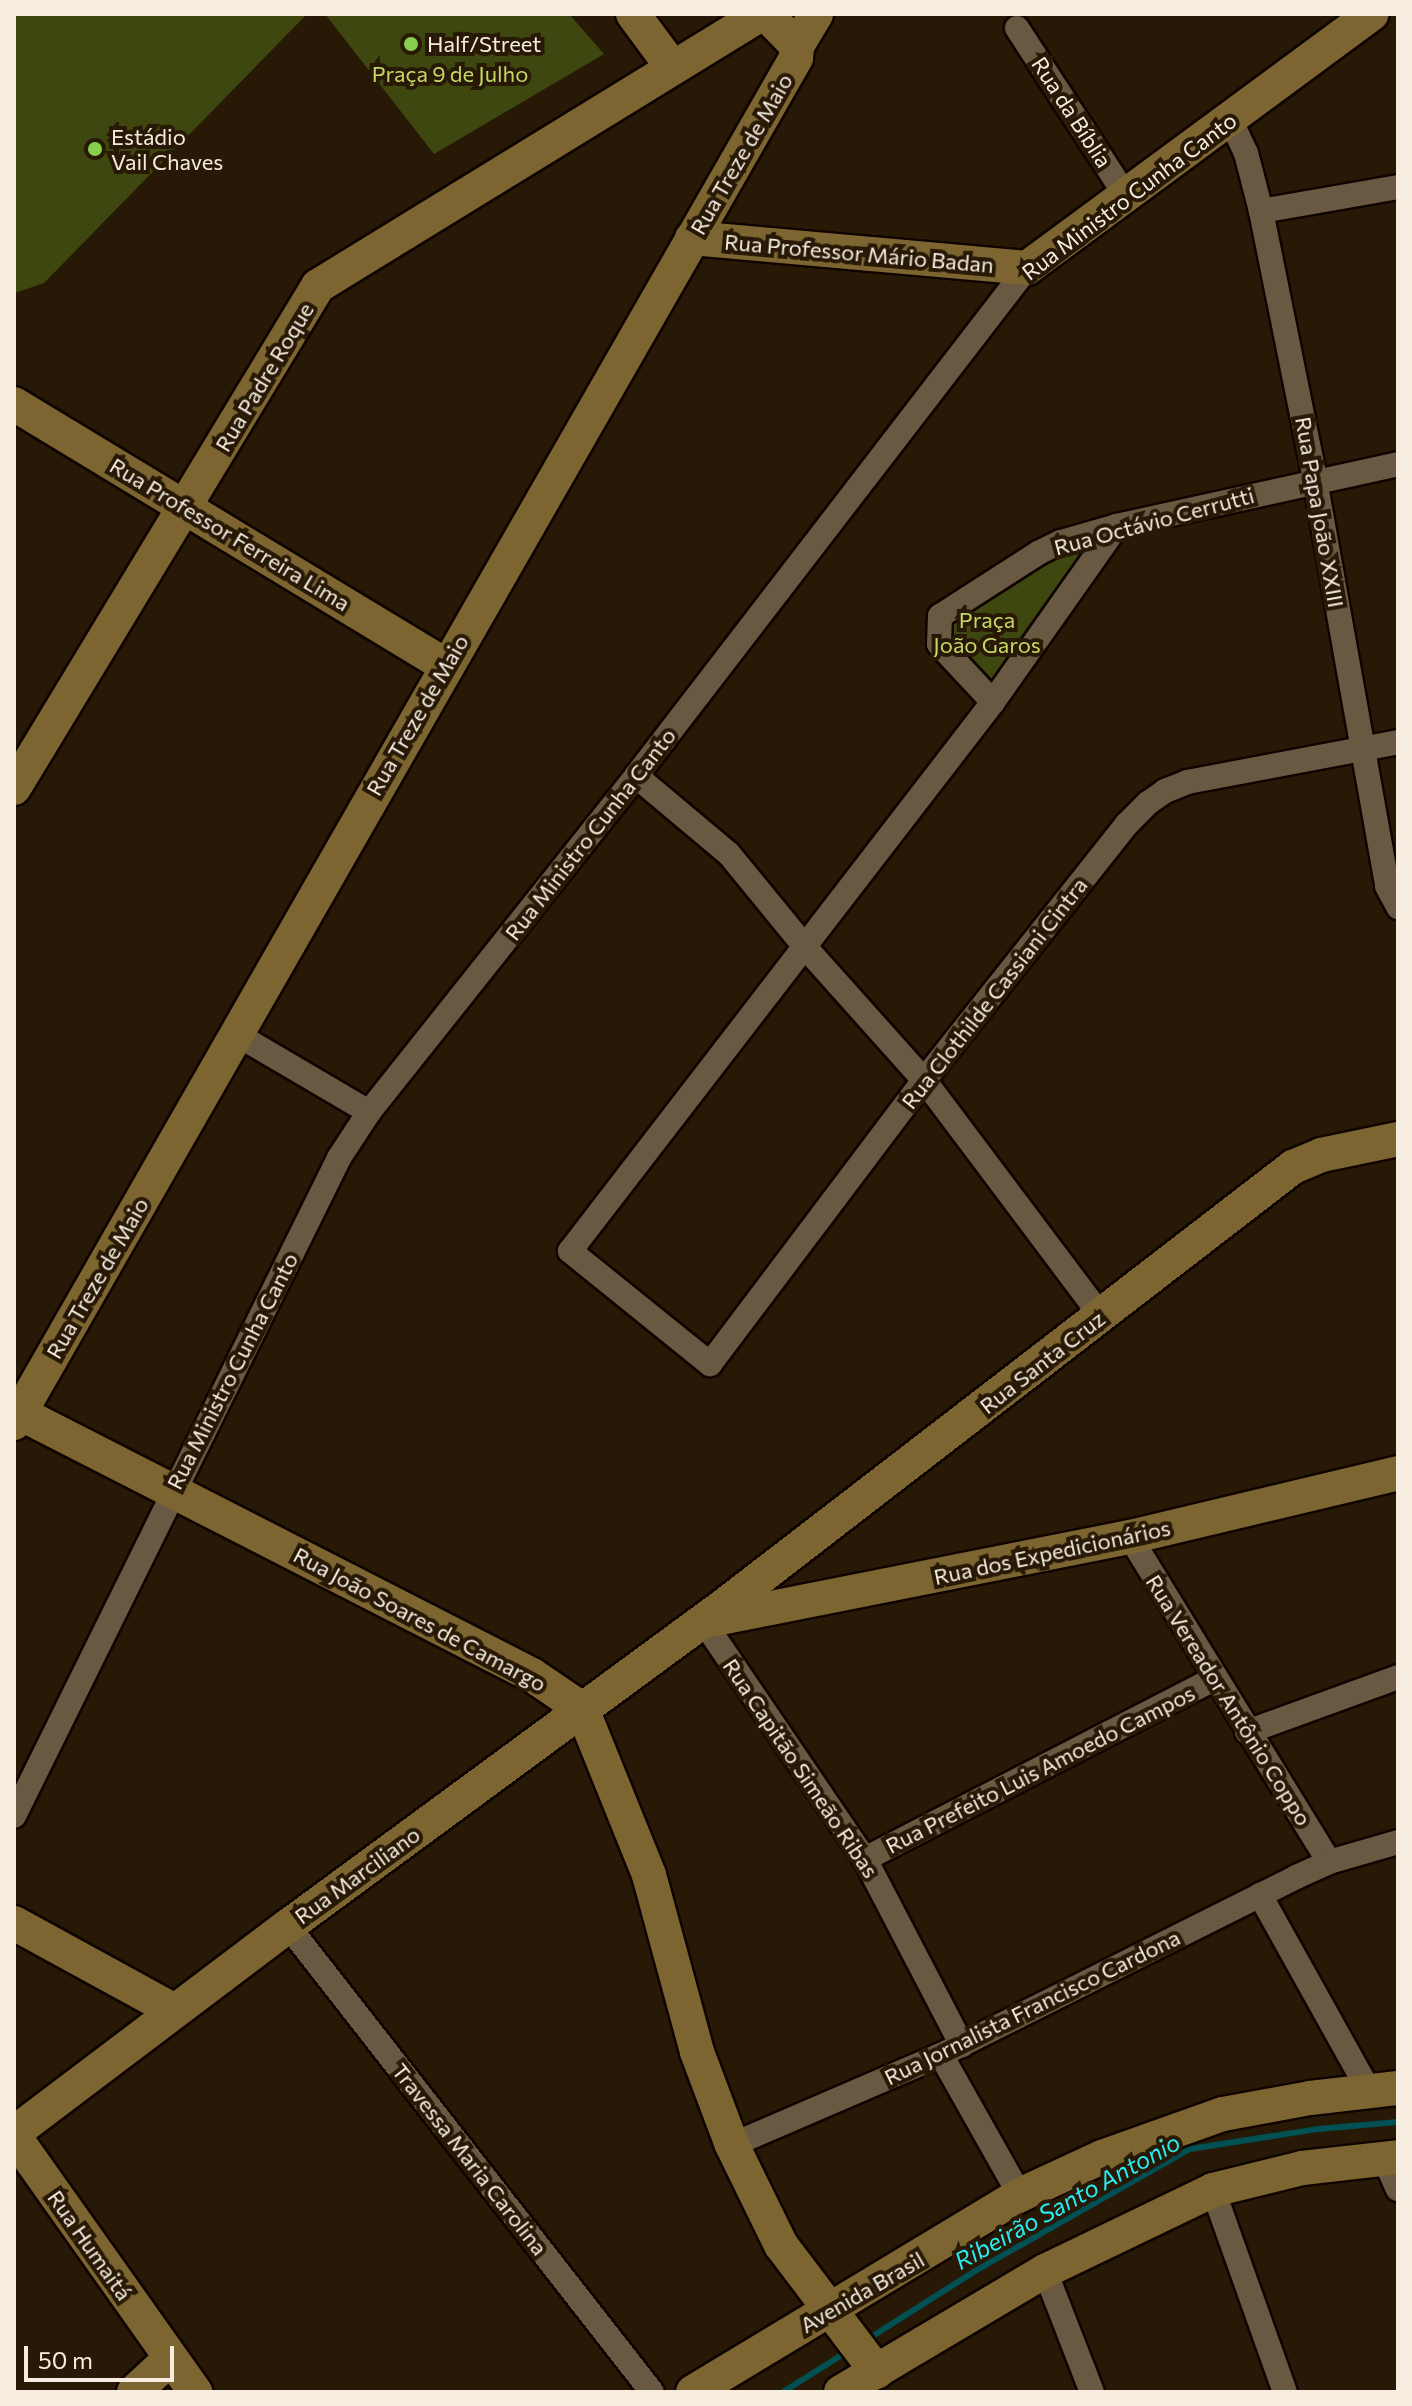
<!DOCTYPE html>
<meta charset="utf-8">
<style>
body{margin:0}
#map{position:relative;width:1412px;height:2406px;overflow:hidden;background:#271905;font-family:Commissioner,sans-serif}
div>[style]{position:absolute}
.green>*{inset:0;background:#3e470f}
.stream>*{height:6px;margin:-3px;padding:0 3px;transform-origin:3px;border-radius:3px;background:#015053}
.roads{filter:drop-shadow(2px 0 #100400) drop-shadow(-2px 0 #100400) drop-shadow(0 2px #100400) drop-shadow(0 -2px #100400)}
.street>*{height:24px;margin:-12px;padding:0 12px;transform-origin:12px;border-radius:12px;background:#695842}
.secondary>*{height:34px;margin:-17px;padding:0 17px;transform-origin:17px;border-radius:17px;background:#7d6531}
.dots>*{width:22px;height:22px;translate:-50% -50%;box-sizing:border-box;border:4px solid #271905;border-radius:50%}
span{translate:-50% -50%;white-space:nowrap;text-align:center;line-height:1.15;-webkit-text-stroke:8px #271905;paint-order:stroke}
.poi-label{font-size:22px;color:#f6ece0}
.left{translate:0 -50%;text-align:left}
.park-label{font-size:22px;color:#c5d867}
.street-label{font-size:22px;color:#f6ece0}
.water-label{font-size:24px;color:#29ecf3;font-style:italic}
.frame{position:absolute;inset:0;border:16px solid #f6ece0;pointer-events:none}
.scale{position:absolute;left:24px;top:2346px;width:150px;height:36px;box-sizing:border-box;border:4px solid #f6ece0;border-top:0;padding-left:10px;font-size:24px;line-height:28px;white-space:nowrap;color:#f6ece0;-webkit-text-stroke:6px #271905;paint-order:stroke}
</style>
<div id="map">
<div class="green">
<i style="clip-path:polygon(14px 14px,307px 14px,44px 283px,15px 293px)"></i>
<i style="clip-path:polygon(325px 14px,569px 14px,604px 54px,434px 154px)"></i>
<i style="clip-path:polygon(1093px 542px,992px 683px,947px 639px,958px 613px,1054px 556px)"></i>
</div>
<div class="stream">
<i style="left:868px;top:2339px;width:127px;rotate:-32.4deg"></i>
<i style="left:975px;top:2271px;width:247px;rotate:-29.6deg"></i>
<i style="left:1190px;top:2149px;width:130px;rotate:-8.9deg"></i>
<i style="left:1318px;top:2129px;width:80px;rotate:-5deg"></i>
<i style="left:783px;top:2392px;width:77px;rotate:-32.2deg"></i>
</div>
<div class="roads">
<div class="street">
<i style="left:1017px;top:28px;width:200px;rotate:57deg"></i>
<i style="left:1230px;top:119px;width:38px;rotate:65deg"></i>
<i style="left:1246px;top:153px;width:60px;rotate:75.5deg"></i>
<i style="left:1261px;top:211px;width:274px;rotate:78.6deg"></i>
<i style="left:1315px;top:480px;width:412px;rotate:79.9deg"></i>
<i style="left:1387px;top:886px;width:24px;rotate:62deg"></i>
<i style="left:1261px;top:211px;width:139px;rotate:-9.9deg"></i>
<i style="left:1117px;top:526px;width:215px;rotate:125.2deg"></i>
<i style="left:993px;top:702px;width:693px;rotate:127.61deg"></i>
<i style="left:570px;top:1251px;width:180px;rotate:38.9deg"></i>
<i style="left:710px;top:1364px;width:356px;rotate:-53deg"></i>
<i style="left:924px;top:1080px;width:327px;rotate:-51.6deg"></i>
<i style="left:1127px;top:824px;width:30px;rotate:-45deg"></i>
<i style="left:1148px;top:803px;width:21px;rotate:-35deg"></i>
<i style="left:1165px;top:791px;width:24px;rotate:-22deg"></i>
<i style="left:1187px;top:782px;width:215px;rotate:-10.7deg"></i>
<i style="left:993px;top:702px;width:79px;rotate:-133deg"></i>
<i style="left:939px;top:644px;width:28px;rotate:-88deg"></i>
<i style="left:940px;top:616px;width:117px;rotate:-32.7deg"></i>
<i style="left:1038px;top:553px;width:25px;rotate:-26deg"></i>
<i style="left:1061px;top:542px;width:58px;rotate:-15.9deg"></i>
<i style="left:1117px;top:526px;width:288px;rotate:-12.4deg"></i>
<i style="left:636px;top:776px;width:121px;rotate:40deg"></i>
<i style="left:729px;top:854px;width:120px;rotate:50.7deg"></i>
<i style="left:805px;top:947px;width:178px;rotate:48.2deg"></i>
<i style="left:924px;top:1080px;width:295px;rotate:53.1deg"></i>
<i style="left:236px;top:1034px;width:154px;rotate:30.4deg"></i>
<i style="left:1130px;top:1537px;width:381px;rotate:58.5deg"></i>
<i style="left:703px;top:1621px;width:288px;rotate:55.8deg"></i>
<i style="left:865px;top:1859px;width:210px;rotate:62.5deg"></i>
<i style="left:1247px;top:1732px;width:161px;rotate:-20deg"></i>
<i style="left:14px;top:1816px;width:734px;rotate:-63.71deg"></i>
<i style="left:339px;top:1158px;width:55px;rotate:-56.9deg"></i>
<i style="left:369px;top:1112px;width:429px;rotate:-51.5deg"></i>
<i style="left:636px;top:776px;width:641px;rotate:-52.42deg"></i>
<i style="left:865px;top:1859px;width:393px;rotate:-27.3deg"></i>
<i style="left:1260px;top:1895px;width:224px;rotate:60.9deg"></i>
<i style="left:288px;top:1926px;width:591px;rotate:52.01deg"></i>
<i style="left:941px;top:2055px;width:161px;rotate:60.6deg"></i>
<i style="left:732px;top:2145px;width:228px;rotate:-23.3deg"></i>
<i style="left:941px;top:2055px;width:397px;rotate:-26.6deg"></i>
<i style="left:1296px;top:1877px;width:36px;rotate:-24deg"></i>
<i style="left:1329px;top:1862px;width:72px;rotate:-16.2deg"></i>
<i style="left:1384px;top:2158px;width:34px;rotate:66deg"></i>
<i style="left:1213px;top:2190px;width:214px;rotate:70.4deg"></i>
<i style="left:1045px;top:2271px;width:130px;rotate:68.8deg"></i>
</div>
<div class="secondary">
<i style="left:633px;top:14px;width:67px;rotate:53.5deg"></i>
<i style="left:797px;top:46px;width:37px;rotate:-59deg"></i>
<i style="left:692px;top:238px;width:336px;rotate:5.1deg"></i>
<i style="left:1027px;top:268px;width:428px;rotate:-36.4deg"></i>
<i style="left:14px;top:404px;width:504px;rotate:31.2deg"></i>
<i style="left:14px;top:788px;width:587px;rotate:-58.8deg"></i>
<i style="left:318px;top:286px;width:520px;rotate:-31.55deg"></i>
<i style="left:14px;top:1410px;width:582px;rotate:27.09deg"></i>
<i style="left:532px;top:1675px;width:60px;rotate:34.2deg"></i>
<i style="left:582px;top:1709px;width:179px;rotate:68deg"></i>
<i style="left:649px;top:1875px;width:183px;rotate:74.8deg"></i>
<i style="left:697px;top:2052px;width:99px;rotate:69.4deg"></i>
<i style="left:732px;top:2145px;width:111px;rotate:63.9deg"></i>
<i style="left:781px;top:2245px;width:159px;rotate:52.9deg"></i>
<i style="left:14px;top:1423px;width:1573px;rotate:-60.19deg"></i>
<i style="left:796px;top:58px;width:12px;rotate:-85deg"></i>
<i style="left:797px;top:46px;width:45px;rotate:-134.1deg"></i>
<i style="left:710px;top:1620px;width:428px;rotate:-11.2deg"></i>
<i style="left:1130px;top:1537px;width:276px;rotate:-13.4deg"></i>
<i style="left:14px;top:1923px;width:183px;rotate:28.7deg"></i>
<i style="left:14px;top:2133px;width:343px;rotate:-37.1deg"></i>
<i style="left:288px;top:1926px;width:539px;rotate:-36.32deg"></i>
<i style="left:722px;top:1607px;width:721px;rotate:-37.62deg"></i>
<i style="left:1293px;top:1167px;width:30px;rotate:-23deg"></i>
<i style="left:1321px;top:1155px;width:79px;rotate:-11.7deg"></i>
<i style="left:14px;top:2136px;width:314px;rotate:54.7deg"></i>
<i style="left:134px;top:2392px;width:49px;rotate:-42.5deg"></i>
<i style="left:693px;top:2392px;width:382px;rotate:-31.1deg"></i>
<i style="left:1020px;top:2195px;width:90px;rotate:-24.9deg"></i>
<i style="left:1102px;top:2157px;width:128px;rotate:-19.6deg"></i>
<i style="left:1223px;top:2114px;width:88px;rotate:-10.4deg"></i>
<i style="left:1310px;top:2098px;width:89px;rotate:-6.5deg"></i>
<i style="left:841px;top:2392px;width:237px;rotate:-30.7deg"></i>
<i style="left:1045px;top:2271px;width:187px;rotate:-25.7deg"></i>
<i style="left:1213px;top:2190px;width:92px;rotate:-13.9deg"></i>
<i style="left:1302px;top:2168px;width:97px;rotate:-6.5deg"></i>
</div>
</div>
<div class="dots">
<i style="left:411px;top:44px;background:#86cf4c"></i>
<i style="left:95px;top:149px;background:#86cf4c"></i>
</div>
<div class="poi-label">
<span class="left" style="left:427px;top:44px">Half/Street</span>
<span class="left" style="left:111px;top:149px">Estádio<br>Vail Chaves</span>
</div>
<div class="park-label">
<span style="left:450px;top:74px">Praça 9 de Julho</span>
<span style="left:987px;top:632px">Praça<br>João Garos</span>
</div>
<div class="street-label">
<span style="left:1072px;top:112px;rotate:57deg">Rua da Bíblia</span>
<span style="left:741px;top:154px;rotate:-60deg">Rua Treze de Maio</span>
<span style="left:1129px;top:196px;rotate:-37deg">Rua Ministro Cunha Canto</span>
<span style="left:859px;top:253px;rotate:5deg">Rua Professor Mário Badan</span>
<span style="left:264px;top:377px;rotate:-59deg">Rua Padre Roque</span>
<span style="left:1320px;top:512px;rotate:80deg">Rua Papa João XXIII</span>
<span style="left:1154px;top:521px;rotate:-15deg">Rua Octávio Cerrutti</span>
<span style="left:230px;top:534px;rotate:31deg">Rua Professor Ferreira Lima</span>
<span style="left:417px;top:715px;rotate:-60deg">Rua Treze de Maio</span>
<span style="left:590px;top:834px;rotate:-52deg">Rua Ministro Cunha Canto</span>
<span style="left:994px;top:993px;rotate:-52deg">Rua Clothilde Cassiani Cintra</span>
<span style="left:97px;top:1278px;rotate:-60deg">Rua Treze de Maio</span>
<span style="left:1042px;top:1362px;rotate:-38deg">Rua Santa Cruz</span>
<span style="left:232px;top:1371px;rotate:-63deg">Rua Ministro Cunha Canto</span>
<span style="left:1052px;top:1552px;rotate:-12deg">Rua dos Expedicionários</span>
<span style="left:420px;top:1619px;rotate:28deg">Rua João Soares de Camargo</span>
<span style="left:1229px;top:1700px;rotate:58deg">Rua Vereador Antônio Coppo</span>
<span style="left:801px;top:1768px;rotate:56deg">Rua Capitão Simeão Ribas</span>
<span style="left:1040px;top:1769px;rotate:-27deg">Rua Prefeito Luis Amoedo Campos</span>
<span style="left:357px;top:1875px;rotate:-36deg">Rua Marciliano</span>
<span style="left:1032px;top:2007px;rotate:-26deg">Rua Jornalista Francisco Cardona</span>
<span style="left:470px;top:2159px;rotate:52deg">Travessa Maria Carolina</span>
<span style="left:90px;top:2245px;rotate:55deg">Rua Humaitá</span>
<span style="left:862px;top:2292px;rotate:-30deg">Avenida Brasil</span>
</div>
<div class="water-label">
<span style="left:1067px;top:2201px;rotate:-29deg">Ribeirão Santo Antonio</span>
</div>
<div class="frame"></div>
<div class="scale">50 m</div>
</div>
